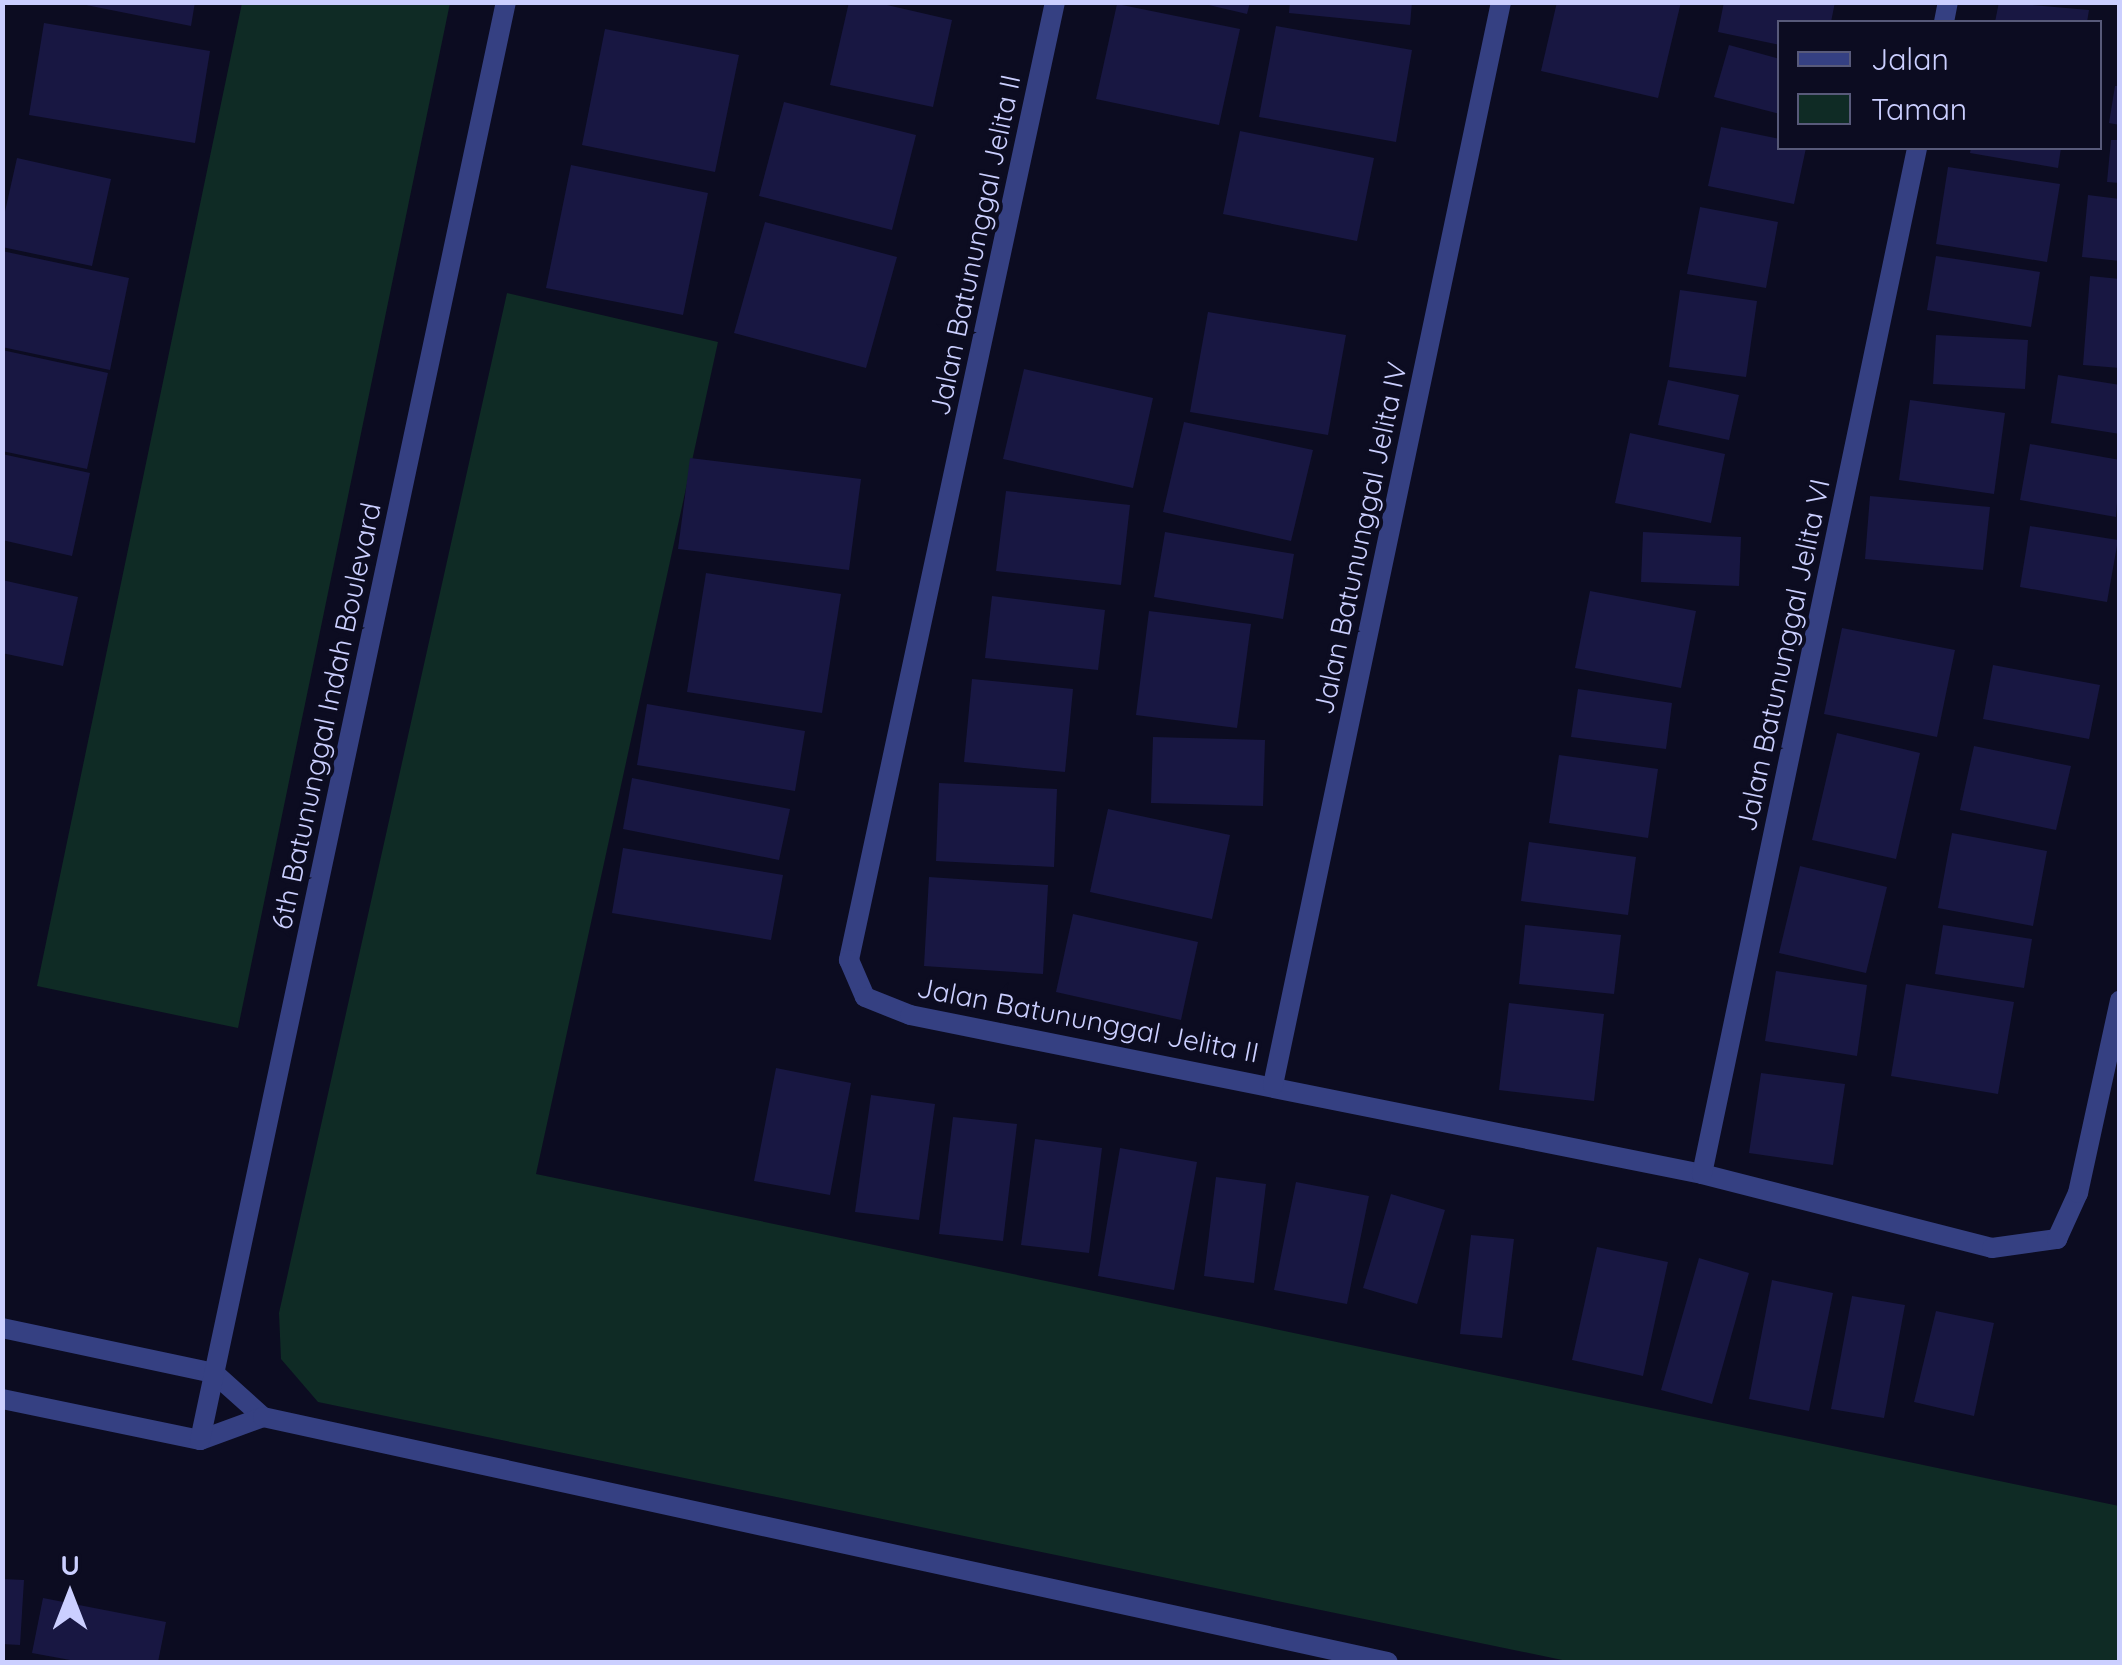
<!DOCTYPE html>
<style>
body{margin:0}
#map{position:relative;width:2122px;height:1665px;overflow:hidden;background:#0c0c21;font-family:Quicksand,sans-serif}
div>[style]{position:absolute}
.green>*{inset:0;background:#0f2b25}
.building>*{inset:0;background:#181742}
.street>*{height:20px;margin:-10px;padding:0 10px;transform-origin:10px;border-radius:10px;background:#354082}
span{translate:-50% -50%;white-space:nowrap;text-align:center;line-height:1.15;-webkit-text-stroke:8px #0c0c21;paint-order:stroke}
.street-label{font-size:28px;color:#cbcfff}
.frame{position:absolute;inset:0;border:5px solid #cbcfff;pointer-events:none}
.legend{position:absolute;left:1777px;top:20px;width:325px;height:130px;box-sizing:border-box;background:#0c0c21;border:2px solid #585a7a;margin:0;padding:12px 18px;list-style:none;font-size:30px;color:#cbcfff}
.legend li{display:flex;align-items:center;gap:20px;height:50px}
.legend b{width:50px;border:2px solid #585a7a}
.north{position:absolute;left:20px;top:1545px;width:100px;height:100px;-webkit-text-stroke:8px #0c0c21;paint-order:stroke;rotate:0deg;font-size:28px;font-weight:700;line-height:40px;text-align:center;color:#cbcfff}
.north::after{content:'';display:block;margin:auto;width:35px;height:45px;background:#cbcfff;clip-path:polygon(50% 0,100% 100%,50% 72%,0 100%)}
</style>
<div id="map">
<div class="green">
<i style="clip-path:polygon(242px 3px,450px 3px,238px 1028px,37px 986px)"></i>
<i style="clip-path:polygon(507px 293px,718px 342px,536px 1174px,2119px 1506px,2119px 1662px,1572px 1662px,318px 1402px,281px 1359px,279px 1313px)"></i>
</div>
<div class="building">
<i style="clip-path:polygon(71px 2px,195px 2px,191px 26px)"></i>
<i style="clip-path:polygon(849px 2px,874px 2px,952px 20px,933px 107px,830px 85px)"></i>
<i style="clip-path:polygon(1196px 2px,1250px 2px,1247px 14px)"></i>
<i style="clip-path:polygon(1290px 2px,1412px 2px,1410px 25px,1289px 13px)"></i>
<i style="clip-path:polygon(1557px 2px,1681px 2px,1658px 98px,1541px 71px)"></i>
<i style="clip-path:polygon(1724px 2px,1835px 2px,1831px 22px,1780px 22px,1780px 45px,1718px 32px)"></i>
<i style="clip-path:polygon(1999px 2px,2089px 10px,2087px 22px,1995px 22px)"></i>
<i style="clip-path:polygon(1117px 4px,1240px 29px,1219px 125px,1096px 99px)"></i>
<i style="clip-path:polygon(44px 23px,210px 51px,195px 143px,29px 115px)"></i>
<i style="clip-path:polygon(1276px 26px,1412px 50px,1396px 142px,1259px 117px)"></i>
<i style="clip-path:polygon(605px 29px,739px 55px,715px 172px,582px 145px)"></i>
<i style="clip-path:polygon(1729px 45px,1780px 59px,1780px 114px,1714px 97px)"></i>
<i style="clip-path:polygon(2115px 86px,2120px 86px,2120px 125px,2109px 123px)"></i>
<i style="clip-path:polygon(784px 102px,916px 135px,892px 230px,759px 196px)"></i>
<i style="clip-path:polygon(1721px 127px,1780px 139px,1780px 148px,1806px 148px,1794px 204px,1708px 186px)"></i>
<i style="clip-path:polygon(1240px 131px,1374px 158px,1357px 241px,1223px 214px)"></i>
<i style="clip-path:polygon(2111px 140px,2120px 140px,2120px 183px,2107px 182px)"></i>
<i style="clip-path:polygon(1971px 148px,2061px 148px,2058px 168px,1970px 153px)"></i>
<i style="clip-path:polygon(17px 158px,111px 179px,92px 266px,2px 247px,2px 225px)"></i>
<i style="clip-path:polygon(571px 165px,708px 193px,683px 315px,546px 288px)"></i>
<i style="clip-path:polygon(1948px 167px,2060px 184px,2047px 262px,1936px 244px)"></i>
<i style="clip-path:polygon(2088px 195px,2120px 199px,2120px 261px,2082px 257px)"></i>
<i style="clip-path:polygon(1700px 207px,1778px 222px,1766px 288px,1687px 274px)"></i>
<i style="clip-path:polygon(765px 222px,897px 257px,866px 368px,734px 333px)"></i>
<i style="clip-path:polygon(2px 251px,129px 278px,110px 370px,2px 347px)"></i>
<i style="clip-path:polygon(1936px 256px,2040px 272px,2031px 327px,1927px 310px)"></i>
<i style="clip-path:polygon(2090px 276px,2120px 279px,2120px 368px,2083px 365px)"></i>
<i style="clip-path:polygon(1680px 290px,1757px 301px,1746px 377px,1669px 367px)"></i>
<i style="clip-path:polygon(1208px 312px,1346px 335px,1328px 435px,1190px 412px)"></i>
<i style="clip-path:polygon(1936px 335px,2028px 340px,2025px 389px,1933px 384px)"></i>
<i style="clip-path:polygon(2px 350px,108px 373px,87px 469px,2px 451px)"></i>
<i style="clip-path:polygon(1024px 369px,1153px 398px,1133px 488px,1003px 459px)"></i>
<i style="clip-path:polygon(2058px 375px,2120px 385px,2120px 434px,2051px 423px)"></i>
<i style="clip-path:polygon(1668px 380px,1739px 395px,1729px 440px,1658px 425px)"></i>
<i style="clip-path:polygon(1910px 400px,2005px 413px,1994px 494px,1899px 480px)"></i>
<i style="clip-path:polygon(1184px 422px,1313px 450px,1291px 541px,1163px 512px)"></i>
<i style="clip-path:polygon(1630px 433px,1725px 454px,1711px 523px,1615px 503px)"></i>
<i style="clip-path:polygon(2030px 444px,2120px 460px,2116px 517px,2020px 500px)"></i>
<i style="clip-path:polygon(2px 454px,90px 473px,72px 556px,2px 540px)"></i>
<i style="clip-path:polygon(690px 458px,861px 479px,849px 570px,678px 549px)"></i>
<i style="clip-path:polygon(1006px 491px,1130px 505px,1121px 585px,996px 571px)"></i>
<i style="clip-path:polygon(1870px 496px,1990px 507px,1983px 570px,1865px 559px)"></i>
<i style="clip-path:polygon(2030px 526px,2118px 540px,2107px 602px,2020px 587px)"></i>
<i style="clip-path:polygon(1165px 532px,1294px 554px,1283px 619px,1154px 597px)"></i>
<i style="clip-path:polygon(1643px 532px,1741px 537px,1739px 586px,1641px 582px)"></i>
<i style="clip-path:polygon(706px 573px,841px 594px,822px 713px,687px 692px)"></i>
<i style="clip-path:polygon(2px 580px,78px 597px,63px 666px,2px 653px)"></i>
<i style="clip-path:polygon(1590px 591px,1696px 611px,1681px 688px,1575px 668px)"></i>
<i style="clip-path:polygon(992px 596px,1105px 610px,1098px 670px,985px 658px)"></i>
<i style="clip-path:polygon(1149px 611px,1251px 624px,1237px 728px,1136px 715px)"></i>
<i style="clip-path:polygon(1842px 628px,1955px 650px,1937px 737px,1824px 714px)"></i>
<i style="clip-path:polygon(1993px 665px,2100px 685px,2089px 739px,1983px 719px)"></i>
<i style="clip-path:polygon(972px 679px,1073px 689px,1065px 772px,964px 762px)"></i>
<i style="clip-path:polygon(1578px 689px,1672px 703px,1666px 749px,1571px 737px)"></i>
<i style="clip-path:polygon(647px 704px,805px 731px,795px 791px,637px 765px)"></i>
<i style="clip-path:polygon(1837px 733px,1920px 753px,1896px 859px,1812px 840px)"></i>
<i style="clip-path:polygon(1153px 737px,1265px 740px,1263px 806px,1151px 803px)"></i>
<i style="clip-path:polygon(1974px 746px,2071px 766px,2056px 830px,1960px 810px)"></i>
<i style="clip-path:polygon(1559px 755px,1658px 769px,1648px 838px,1549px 823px)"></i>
<i style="clip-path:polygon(632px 778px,790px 809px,779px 860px,623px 829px)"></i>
<i style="clip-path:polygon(939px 783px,1057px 789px,1054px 867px,936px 861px)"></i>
<i style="clip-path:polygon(1108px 809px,1230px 835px,1212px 919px,1090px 892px)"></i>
<i style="clip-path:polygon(1952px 833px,2047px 851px,2033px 926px,1938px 908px)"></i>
<i style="clip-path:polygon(1529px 842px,1636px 857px,1628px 915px,1521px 901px)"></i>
<i style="clip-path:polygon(623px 848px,783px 875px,771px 940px,612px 913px)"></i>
<i style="clip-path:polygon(1800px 866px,1887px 887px,1866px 973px,1779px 953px)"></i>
<i style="clip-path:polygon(929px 877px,1048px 885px,1043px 974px,924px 966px)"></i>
<i style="clip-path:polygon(1073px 914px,1198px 942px,1181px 1020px,1056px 992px)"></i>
<i style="clip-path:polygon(1525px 925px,1621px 935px,1614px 994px,1519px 984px)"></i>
<i style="clip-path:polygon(1943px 925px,2032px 939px,2024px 988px,1935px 974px)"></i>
<i style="clip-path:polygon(1776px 971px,1867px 985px,1857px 1056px,1765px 1041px)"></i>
<i style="clip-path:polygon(1906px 984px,2014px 1002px,1998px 1094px,1891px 1076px)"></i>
<i style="clip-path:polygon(1509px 1003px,1604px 1014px,1594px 1101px,1499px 1090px)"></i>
<i style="clip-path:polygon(776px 1068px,851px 1083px,830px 1195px,754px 1181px)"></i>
<i style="clip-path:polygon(1761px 1073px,1845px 1084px,1833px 1165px,1749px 1153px)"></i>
<i style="clip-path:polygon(871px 1095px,935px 1104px,919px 1220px,855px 1212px)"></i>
<i style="clip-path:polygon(953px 1117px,1017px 1124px,1003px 1241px,939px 1234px)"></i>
<i style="clip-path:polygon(1035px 1139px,1102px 1148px,1089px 1253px,1021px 1245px)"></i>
<i style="clip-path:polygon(1120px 1148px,1197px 1162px,1174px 1290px,1098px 1276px)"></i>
<i style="clip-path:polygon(1216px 1177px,1266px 1184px,1254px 1283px,1204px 1276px)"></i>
<i style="clip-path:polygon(1296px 1182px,1369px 1196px,1347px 1304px,1274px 1290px)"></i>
<i style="clip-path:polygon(1391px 1194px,1445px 1210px,1417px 1304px,1363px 1288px)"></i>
<i style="clip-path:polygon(1471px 1235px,1514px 1239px,1502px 1338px,1460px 1334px)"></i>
<i style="clip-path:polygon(1597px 1247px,1668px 1262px,1643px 1376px,1572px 1360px)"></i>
<i style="clip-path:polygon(1699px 1258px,1749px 1273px,1712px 1404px,1661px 1390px)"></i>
<i style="clip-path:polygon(1772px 1280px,1833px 1293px,1809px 1411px,1749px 1399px)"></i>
<i style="clip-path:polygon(1852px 1296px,1905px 1305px,1884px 1418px,1831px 1409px)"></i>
<i style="clip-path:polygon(1936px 1311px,1994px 1323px,1974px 1416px,1914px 1402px)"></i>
<i style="clip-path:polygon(2px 1579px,24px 1580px,20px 1645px,2px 1644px)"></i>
<i style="clip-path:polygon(43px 1598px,166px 1622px,158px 1662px,81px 1662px,32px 1653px)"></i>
</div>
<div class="street">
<i style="left:1055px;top:2px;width:980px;rotate:102.14deg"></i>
<i style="left:849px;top:960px;width:40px;rotate:66.6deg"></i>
<i style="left:865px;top:997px;width:48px;rotate:21.8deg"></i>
<i style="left:910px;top:1015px;width:808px;rotate:11.35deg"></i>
<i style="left:1702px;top:1174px;width:299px;rotate:14.3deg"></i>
<i style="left:1992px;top:1248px;width:66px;rotate:-7.9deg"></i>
<i style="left:2057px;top:1239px;width:51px;rotate:-65.5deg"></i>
<i style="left:2078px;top:1193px;width:197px;rotate:-77.7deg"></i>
<i style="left:1944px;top:22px;width:20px;rotate:-79deg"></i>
<i style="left:1273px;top:1085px;width:1107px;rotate:-78.11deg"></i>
<i style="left:1702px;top:1174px;width:1048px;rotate:-78.16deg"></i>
<i style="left:2px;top:1328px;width:217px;rotate:12deg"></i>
<i style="left:214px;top:1373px;width:66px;rotate:41.9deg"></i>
<i style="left:263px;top:1417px;width:67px;rotate:159.9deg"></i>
<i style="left:200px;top:1440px;width:202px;rotate:-168.3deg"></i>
<i style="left:263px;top:1417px;width:1151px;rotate:12.29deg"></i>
<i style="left:200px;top:1440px;width:1470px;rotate:-77.99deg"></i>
</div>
<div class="street-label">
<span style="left:975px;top:245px;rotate:-78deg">Jalan Batununggal Jelita II</span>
<span style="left:1360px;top:538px;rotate:-78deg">Jalan Batununggal Jelita IV</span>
<span style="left:1783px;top:655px;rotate:-78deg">Jalan Batununggal Jelita VI</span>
<span style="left:326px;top:716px;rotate:-78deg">6th Batununggal Indah Boulevard</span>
<span style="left:1088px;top:1020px;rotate:11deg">Jalan Batununggal Jelita II</span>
</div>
<div class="frame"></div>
<ul class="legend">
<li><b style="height:12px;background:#354082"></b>Jalan</li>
<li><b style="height:28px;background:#0f2b25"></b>Taman</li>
</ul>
<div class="north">U</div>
</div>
